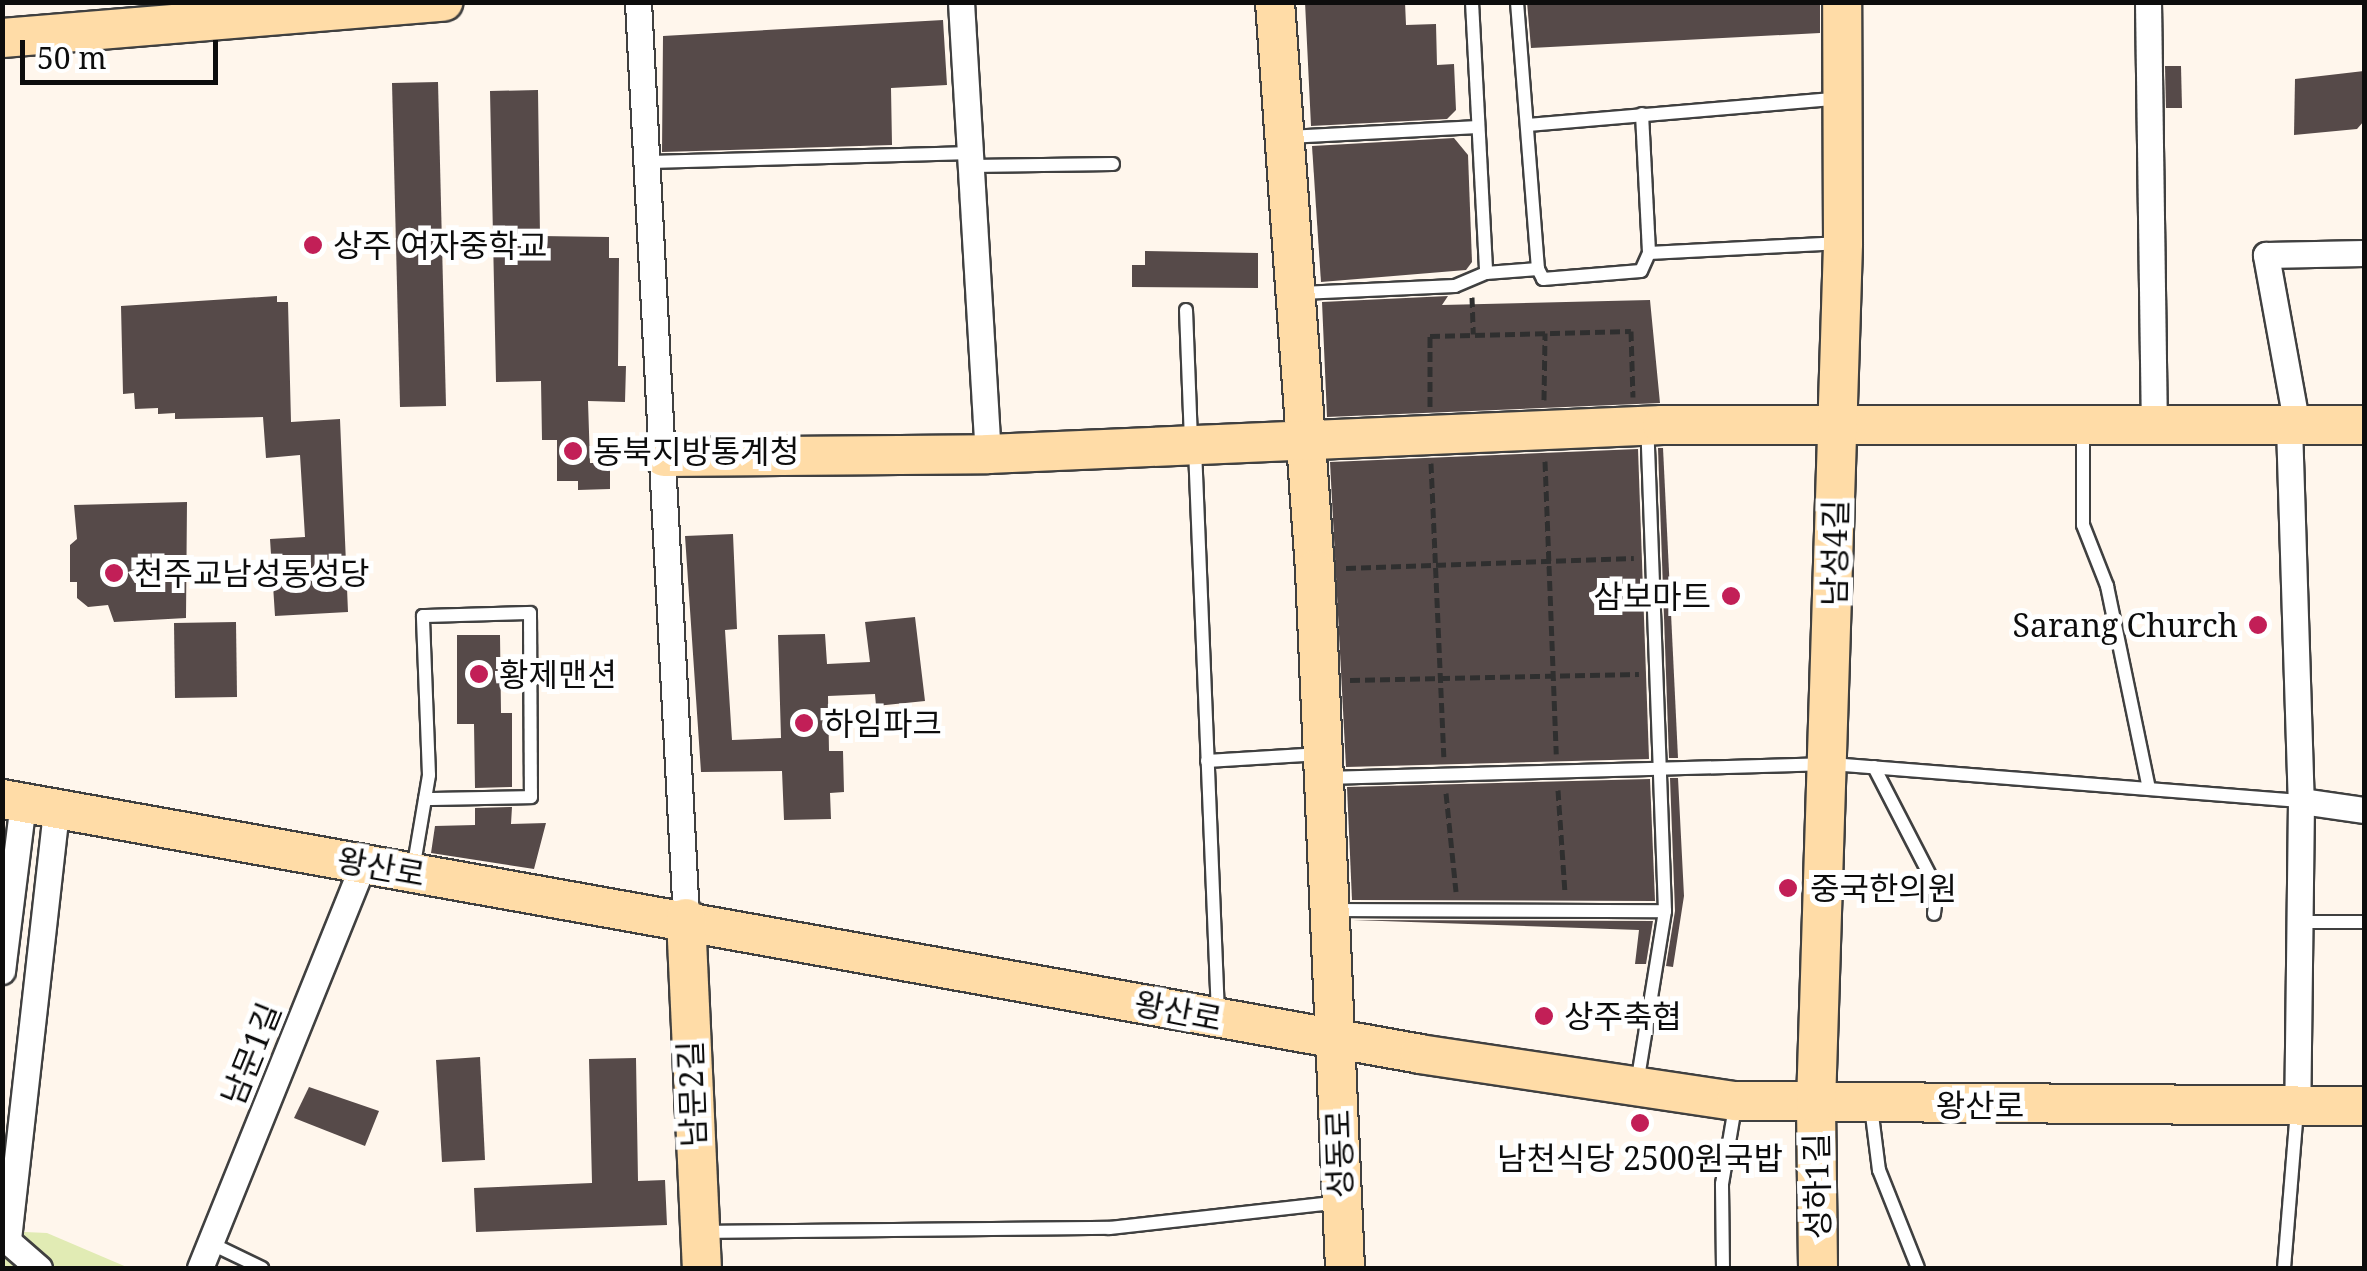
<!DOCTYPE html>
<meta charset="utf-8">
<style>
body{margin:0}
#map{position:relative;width:2367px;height:1271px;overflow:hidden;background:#fff6ec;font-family:"Noto Serif","Noto Sans KR",serif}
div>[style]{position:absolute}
.green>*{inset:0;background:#e1ebb4}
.building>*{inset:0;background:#564a49}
.path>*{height:5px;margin-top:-2.5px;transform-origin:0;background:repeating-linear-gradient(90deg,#2f2f2f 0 10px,transparent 0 15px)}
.roads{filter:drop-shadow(2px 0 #404040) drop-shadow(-2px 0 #404040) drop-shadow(0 2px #404040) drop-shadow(0 -2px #404040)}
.lane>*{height:12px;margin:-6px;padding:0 6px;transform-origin:6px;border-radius:6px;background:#fff}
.street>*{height:25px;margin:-12.5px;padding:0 12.5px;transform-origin:12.5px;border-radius:12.5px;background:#fff}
.secondary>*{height:38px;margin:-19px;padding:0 19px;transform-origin:19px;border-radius:19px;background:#ffdca7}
.dots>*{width:28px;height:28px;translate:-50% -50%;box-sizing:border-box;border:5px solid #fff;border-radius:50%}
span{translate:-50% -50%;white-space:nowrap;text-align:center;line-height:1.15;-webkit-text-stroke:10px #fff;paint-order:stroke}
.poi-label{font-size:32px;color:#0d0d0d}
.left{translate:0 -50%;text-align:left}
.right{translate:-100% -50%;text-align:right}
.street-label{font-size:32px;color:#0d0d0d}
.frame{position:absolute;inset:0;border:5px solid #0d0d0d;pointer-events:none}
.scale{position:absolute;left:20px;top:40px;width:198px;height:45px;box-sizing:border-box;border:5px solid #0d0d0d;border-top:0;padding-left:12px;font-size:30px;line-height:35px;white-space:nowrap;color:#0d0d0d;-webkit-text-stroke:8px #fff;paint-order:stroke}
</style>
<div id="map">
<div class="green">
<i style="clip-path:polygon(3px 1231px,47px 1233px,129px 1268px,3px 1268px)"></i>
</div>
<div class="building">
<i style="clip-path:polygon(1305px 2px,1405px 2px,1406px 25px,1436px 24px,1437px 65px,1454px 64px,1456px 110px,1447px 119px,1311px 126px)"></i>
<i style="clip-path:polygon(1527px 2px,1820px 2px,1820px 33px,1531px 48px)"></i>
<i style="clip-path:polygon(943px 20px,947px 85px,891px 88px,892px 145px,662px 152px,663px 36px)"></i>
<i style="clip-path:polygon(2165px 66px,2181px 66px,2182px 108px,2166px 108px)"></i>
<i style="clip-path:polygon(2364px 71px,2364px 121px,2357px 129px,2294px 135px,2295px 79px)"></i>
<i style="clip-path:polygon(438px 82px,446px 406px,400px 407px,392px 83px)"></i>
<i style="clip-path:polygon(538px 90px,540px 236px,609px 237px,609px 258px,619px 258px,618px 366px,626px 366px,625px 402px,588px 401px,590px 463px,610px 463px,610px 489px,578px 490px,578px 481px,557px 481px,557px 440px,542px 440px,541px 381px,496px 382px,490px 91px)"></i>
<i style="clip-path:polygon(1454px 138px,1468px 155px,1472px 262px,1466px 270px,1321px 282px,1312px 146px)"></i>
<i style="clip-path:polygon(1145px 251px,1258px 253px,1258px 288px,1132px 287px,1132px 265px,1145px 265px)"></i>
<i style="clip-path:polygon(277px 296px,277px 302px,288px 302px,291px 422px,340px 419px,348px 612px,275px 616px,270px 539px,305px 537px,300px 455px,266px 458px,263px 417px,175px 419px,175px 413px,158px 414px,158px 408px,135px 409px,134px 393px,123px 394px,121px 306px)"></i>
<i style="clip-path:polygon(1448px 296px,1442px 305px,1650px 300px,1660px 403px,1327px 417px,1322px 302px)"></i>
<i style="clip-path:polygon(1658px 448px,1663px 448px,1678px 758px,1669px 758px)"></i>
<i style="clip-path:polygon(1638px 449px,1649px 759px,1346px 767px,1330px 462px)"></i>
<i style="clip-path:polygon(187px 502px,186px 618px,114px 622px,108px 605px,88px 607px,77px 598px,77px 582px,70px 582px,70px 545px,77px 539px,74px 505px)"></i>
<i style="clip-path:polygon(733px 534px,737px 629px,725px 630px,732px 740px,781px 738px,778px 635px,825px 634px,827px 664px,870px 662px,865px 622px,915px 617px,925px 701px,876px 706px,875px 694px,828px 696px,829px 751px,843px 751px,844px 792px,830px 793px,831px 819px,784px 820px,782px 771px,701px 772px,685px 536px)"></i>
<i style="clip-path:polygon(236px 622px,237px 697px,175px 698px,174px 623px)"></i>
<i style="clip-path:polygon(457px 635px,500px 635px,501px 713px,512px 713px,512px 787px,475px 788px,474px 724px,457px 724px)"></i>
<i style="clip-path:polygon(1670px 778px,1678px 778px,1684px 896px,1673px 967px,1666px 966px,1675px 911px)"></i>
<i style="clip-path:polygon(1650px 779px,1655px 901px,1352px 900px,1347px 787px)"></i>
<i style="clip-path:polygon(512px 807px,511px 824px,546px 823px,534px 869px,431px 853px,435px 826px,475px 825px,475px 808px)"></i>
<i style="clip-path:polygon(1353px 920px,1653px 921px,1646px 964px,1635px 964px,1639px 930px)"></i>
<i style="clip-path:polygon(480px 1057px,485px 1160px,442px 1162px,436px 1060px)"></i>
<i style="clip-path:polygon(636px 1058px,638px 1181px,665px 1180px,667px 1225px,476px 1232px,474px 1188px,592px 1183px,589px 1059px)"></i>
<i style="clip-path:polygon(309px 1087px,379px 1111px,365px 1146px,294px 1118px)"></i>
</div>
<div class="path">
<i style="left:1472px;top:297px;width:37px;rotate:88deg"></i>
<i style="left:1544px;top:400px;width:67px;rotate:-89.1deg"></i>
<i style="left:1430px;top:407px;width:71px;rotate:-90deg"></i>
<i style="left:1430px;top:336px;width:201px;rotate:-1.4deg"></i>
<i style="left:1631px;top:331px;width:66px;rotate:88.3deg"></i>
<i style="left:1545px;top:461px;width:293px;rotate:87.8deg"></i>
<i style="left:1431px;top:463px;width:294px;rotate:87.5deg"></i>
<i style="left:1346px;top:568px;width:288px;rotate:-2deg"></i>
<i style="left:1350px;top:680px;width:289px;rotate:-1.2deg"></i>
<i style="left:1558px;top:790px;width:104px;rotate:86.1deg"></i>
<i style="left:1446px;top:793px;width:99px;rotate:84.2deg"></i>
</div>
<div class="roads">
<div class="lane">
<i style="left:1472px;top:2px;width:271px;rotate:87deg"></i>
<i style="left:1486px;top:273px;width:52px;rotate:-4.4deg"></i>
<i style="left:1538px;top:269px;width:268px;rotate:-94.5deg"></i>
<i style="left:1642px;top:114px;width:139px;rotate:87.1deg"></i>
<i style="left:1528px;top:125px;width:314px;rotate:-4.9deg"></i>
<i style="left:1289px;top:137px;width:188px;rotate:-3deg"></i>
<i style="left:650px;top:162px;width:322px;rotate:-1.6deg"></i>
<i style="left:972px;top:166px;width:141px;rotate:-0.8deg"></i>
<i style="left:1538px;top:269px;width:11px;rotate:63deg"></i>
<i style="left:1543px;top:279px;width:98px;rotate:-4.7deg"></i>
<i style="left:1641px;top:271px;width:20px;rotate:-66deg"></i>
<i style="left:1649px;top:253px;width:193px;rotate:-3deg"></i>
<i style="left:1301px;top:293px;width:154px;rotate:-2.6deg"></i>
<i style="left:1455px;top:286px;width:34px;rotate:-23deg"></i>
<i style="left:1186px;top:310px;width:130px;rotate:87.8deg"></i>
<i style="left:2083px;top:429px;width:96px;rotate:90deg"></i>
<i style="left:2083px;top:525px;width:66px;rotate:68.5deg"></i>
<i style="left:2107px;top:586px;width:207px;rotate:78.3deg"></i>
<i style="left:1195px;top:449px;width:565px;rotate:87.67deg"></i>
<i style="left:1207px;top:761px;width:114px;rotate:-3.5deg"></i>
<i style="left:1874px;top:767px;width:137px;rotate:62.7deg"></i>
<i style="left:1937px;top:889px;width:25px;rotate:97deg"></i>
<i style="left:1325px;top:778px;width:506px;rotate:-1.58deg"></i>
<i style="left:1831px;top:764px;width:471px;rotate:4.5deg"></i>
<i style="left:413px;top:870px;width:96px;rotate:-80.4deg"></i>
<i style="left:429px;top:775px;width:159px;rotate:-92.2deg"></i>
<i style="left:423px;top:616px;width:107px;rotate:-1.6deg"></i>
<i style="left:530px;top:613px;width:184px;rotate:89.7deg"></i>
<i style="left:531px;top:797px;width:106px;rotate:178.9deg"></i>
<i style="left:1333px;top:910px;width:332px;rotate:0.2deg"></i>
<i style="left:2299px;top:922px;width:65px"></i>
<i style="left:1637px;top:1084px;width:175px;rotate:-80.8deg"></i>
<i style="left:1665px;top:911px;width:480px;rotate:-92.1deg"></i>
<i style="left:1871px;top:1107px;width:64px;rotate:82.8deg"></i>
<i style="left:1879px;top:1170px;width:105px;rotate:68.3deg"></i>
<i style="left:702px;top:1232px;width:407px;rotate:-0.6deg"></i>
<i style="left:1109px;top:1228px;width:232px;rotate:-6.4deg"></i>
<i style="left:210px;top:1243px;width:58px;rotate:25.7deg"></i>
<i style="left:1723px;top:1268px;width:84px;rotate:-90.7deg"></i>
<i style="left:1722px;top:1184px;width:78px;rotate:-80.4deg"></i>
<i style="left:2284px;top:1268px;width:160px;rotate:-85.3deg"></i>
</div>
<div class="street">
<i style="left:638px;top:2px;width:917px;rotate:87deg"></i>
<i style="left:961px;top:2px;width:453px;rotate:86.6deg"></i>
<i style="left:2148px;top:2px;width:425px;rotate:89.2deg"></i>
<i style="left:2289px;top:426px;width:375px;rotate:88.2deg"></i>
<i style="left:2301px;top:801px;width:306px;rotate:90.7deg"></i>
<i style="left:2297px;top:426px;width:174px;rotate:-100.3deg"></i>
<i style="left:2266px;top:255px;width:98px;rotate:-1.2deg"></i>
<i style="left:2301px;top:801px;width:64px;rotate:8.1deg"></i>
<i style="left:2px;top:971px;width:169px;rotate:-82.9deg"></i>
<i style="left:2px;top:1236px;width:49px;rotate:40.9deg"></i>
<i style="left:8px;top:1239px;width:433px;rotate:-83.6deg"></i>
<i style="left:200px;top:1268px;width:435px;rotate:-68deg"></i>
</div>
<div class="secondary">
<i style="left:1275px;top:2px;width:569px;rotate:85.97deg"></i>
<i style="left:1315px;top:570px;width:699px;rotate:87.54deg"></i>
<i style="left:2px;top:38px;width:443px;rotate:-4.7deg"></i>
<i style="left:664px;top:457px;width:324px;rotate:-0.5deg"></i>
<i style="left:988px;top:454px;width:675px;rotate:-2.46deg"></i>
<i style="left:1662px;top:425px;width:702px"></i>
<i style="left:2px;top:799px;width:1441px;rotate:10.19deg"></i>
<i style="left:1420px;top:1054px;width:319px;rotate:8.5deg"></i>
<i style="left:1736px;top:1101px;width:628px;rotate:0.46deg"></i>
<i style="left:686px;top:918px;width:350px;rotate:87.4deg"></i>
<i style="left:1818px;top:1268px;width:164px;rotate:-90.7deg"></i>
<i style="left:1816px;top:1104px;width:861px;rotate:-88.2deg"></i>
<i style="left:1843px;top:243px;width:241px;rotate:-90.2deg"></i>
</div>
</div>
<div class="dots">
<i style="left:313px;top:245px;background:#c21f57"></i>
<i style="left:573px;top:451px;background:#c21f57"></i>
<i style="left:114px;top:573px;background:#c21f57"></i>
<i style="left:1731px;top:596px;background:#c21f57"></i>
<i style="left:2258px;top:625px;background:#c21f57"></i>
<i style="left:479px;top:674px;background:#c21f57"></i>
<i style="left:804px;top:723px;background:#c21f57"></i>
<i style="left:1788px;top:888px;background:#c21f57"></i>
<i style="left:1544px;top:1016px;background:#c21f57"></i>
<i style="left:1640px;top:1123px;background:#c21f57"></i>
</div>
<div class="poi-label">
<span class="left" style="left:333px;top:245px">상주 여자중학교</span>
<span class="left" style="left:593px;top:451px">동북지방통계청</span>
<span class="left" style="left:134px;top:573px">천주교남성동성당</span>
<span class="right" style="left:1711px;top:596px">삼보마트</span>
<span class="right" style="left:2238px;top:625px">Sarang Church</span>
<span class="left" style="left:499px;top:674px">황제맨션</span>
<span class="left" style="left:824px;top:723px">하임파크</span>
<span class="left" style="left:1810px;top:888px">중국한의원</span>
<span class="left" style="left:1564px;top:1016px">상주축협</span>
<span style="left:1640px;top:1158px">남천식당 2500원국밥</span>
</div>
<div class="street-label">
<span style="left:1835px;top:553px;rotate:-89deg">남성4길</span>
<span style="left:381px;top:867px;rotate:10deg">왕산로</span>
<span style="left:1178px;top:1011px;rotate:11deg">왕산로</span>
<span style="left:251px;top:1054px;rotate:-68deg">남문1길</span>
<span style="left:692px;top:1094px;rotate:-92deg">남문2길</span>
<span style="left:1980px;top:1105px">왕산로</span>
<span style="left:1339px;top:1154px;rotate:-92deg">성동로</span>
<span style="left:1817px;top:1186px;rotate:-91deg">성하1길</span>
</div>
<div class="frame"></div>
<div class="scale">50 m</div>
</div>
